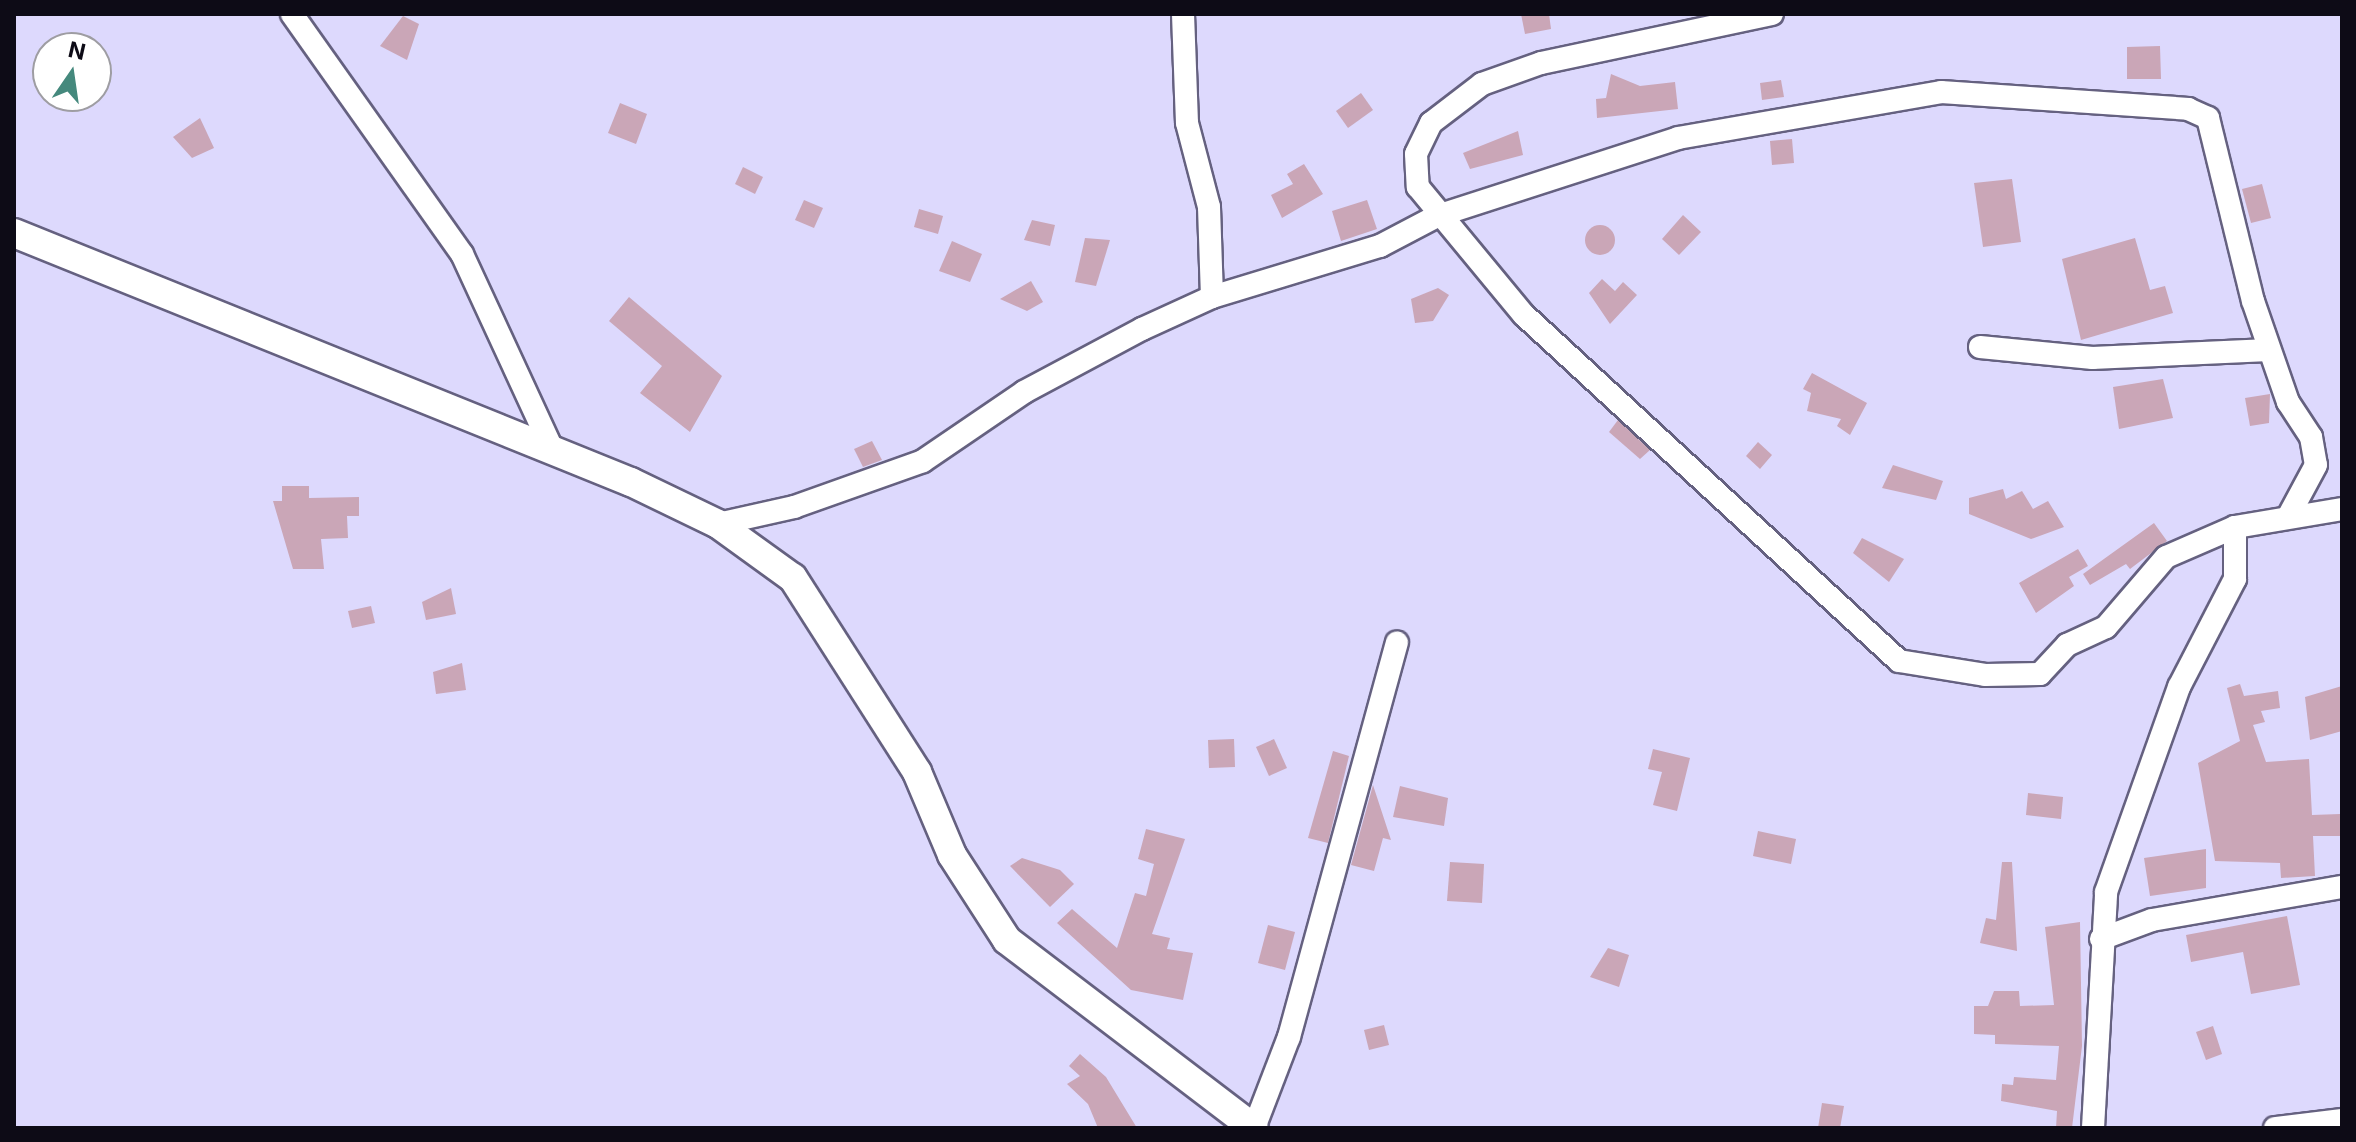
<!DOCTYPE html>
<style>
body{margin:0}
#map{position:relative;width:2356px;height:1142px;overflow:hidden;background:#ddd9fd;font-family:Inter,sans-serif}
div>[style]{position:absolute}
.building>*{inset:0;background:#caa6b7}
.round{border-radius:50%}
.roads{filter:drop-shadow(2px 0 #656180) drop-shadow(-2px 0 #656180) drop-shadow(0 2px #656180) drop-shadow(0 -2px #656180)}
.minor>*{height:22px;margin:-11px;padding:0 11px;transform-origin:11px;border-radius:11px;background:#fff}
.tertiary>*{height:28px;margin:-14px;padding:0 14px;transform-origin:14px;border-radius:14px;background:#fff}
span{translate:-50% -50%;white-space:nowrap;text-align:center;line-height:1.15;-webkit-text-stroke:8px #fff;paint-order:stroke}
.frame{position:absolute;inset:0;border:16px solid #0d0b16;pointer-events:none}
.north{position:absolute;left:32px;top:32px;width:80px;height:80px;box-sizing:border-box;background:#fff;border:2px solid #9e9da2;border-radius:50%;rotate:13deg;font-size:22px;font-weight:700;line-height:32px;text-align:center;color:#0d0b16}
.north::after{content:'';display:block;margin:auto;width:28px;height:36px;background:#45897d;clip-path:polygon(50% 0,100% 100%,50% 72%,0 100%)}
</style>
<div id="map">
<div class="building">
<i style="clip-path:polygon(1521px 14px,1549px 14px,1551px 29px,1525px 34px)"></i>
<i style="clip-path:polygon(403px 16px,419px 24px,407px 60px,380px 46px)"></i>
<i style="clip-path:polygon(2160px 46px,2161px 79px,2127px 79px,2127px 47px)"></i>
<i style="clip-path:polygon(1611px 74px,1640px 86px,1675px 82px,1678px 109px,1597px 118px,1596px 99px,1606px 98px)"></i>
<i style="clip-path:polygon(1781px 80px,1784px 97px,1762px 100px,1760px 83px)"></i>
<i style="clip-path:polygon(1361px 93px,1373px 110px,1348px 128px,1336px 111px)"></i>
<i style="clip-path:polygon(620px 103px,647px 114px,636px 144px,608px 133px)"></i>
<i style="clip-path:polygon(200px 118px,214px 148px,192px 158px,173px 137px)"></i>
<i style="clip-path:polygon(1518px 131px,1523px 155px,1470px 169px,1463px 153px)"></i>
<i style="clip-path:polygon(1792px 139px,1794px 163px,1772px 165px,1770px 141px)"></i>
<i style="clip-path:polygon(1304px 164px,1323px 194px,1282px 218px,1271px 195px,1293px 184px,1287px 174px)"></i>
<i style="clip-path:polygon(743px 167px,763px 177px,755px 194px,735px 184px)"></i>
<i style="clip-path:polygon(2012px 179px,2021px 242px,1983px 247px,1974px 183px)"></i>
<i style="clip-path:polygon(2262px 184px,2271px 218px,2251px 223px,2242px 189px)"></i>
<i style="clip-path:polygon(804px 200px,823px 208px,814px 228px,795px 220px)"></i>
<i style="clip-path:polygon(1367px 200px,1377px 229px,1341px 241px,1332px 211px)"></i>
<i style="clip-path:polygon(919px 209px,943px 216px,938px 234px,914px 227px)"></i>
<i style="clip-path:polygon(1683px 215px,1701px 232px,1679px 255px,1662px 239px)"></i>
<i style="clip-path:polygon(1032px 220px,1055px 225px,1050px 246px,1024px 240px)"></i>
<i class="round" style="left:1585px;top:225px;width:30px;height:30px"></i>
<i style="clip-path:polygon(1085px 238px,1110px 240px,1096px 286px,1075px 282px)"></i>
<i style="clip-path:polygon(2135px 238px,2150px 290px,2165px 286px,2173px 313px,2081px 340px,2062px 259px)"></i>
<i style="clip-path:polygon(952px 241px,982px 254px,970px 282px,939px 271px)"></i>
<i style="clip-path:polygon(1602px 279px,1615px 291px,1623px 282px,1637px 295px,1610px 324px,1589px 293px)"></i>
<i style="clip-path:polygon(1031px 281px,1043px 302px,1027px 311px,1000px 299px)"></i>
<i style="clip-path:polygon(1438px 288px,1449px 295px,1433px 321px,1415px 323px,1411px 299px)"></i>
<i style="clip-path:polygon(629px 297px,722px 376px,690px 432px,640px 393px,662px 366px,609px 321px)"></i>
<i style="clip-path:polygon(1812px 373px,1867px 403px,1850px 435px,1837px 426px,1841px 419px,1807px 411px,1811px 393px,1803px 389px)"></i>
<i style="clip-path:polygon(2163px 379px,2173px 418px,2119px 429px,2113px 387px)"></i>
<i style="clip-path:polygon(2270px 394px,2269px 423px,2250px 426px,2245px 398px)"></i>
<i style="clip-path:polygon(1618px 420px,1650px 450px,1640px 459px,1609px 432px)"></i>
<i style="clip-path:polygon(872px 441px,882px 460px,863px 467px,854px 449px)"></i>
<i style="clip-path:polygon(1758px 442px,1772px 455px,1760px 469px,1746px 456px)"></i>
<i style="clip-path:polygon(1893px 465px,1943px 481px,1936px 500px,1882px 488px)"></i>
<i style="clip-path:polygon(282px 486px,309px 486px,309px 498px,359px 497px,359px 516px,347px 516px,348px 538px,321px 539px,324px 569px,293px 569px,273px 501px,282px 501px)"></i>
<i style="clip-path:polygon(2003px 489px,2006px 499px,2022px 491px,2033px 509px,2048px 501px,2064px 527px,2031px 539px,1969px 514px,1969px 498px)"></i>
<i style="clip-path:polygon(2154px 523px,2167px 541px,2130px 569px,2126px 564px,2090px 585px,2083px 574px)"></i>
<i style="clip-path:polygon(1862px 538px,1904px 559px,1889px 582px,1853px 553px)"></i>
<i style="clip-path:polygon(2078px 549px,2088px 566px,2069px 577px,2074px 586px,2036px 613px,2019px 583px)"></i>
<i style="clip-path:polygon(451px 588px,456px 614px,426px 620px,422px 602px)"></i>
<i style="clip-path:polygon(371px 606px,375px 623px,352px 628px,348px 611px)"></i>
<i style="clip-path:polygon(462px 663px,466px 690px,436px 694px,433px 672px)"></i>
<i style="clip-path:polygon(2240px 684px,2244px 696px,2278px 691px,2280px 708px,2261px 711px,2265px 722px,2253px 725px,2266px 762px,2309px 759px,2312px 815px,2340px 814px,2340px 836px,2313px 836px,2315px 876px,2281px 878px,2280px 863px,2215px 861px,2198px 763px,2240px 741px,2227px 688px)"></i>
<i style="clip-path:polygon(2342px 686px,2342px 731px,2310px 740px,2305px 697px)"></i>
<i style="clip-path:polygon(1234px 739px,1235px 767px,1209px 768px,1208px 740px)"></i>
<i style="clip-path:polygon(1274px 739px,1287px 768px,1269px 776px,1256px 747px)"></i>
<i style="clip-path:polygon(1653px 749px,1690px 758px,1677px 811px,1653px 805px,1662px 772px,1648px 769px)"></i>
<i style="clip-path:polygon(1333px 751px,1349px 756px,1328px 843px,1308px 838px)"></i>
<i style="clip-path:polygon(1373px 785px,1391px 840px,1383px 838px,1374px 871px,1351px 865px)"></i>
<i style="clip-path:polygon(1400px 786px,1448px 798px,1444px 826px,1393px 817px)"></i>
<i style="clip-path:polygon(2028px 793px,2063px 797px,2061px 819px,2026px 815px)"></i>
<i style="clip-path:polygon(1146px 829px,1185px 839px,1152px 934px,1170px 938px,1167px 949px,1193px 953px,1183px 1000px,1131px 990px,1057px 923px,1072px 909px,1117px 948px,1135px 893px,1146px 896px,1154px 864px,1138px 859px)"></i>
<i style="clip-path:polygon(1758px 831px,1796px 839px,1791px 864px,1753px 856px)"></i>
<i style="clip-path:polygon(2206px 849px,2206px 888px,2150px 896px,2144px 858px)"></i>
<i style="clip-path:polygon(1022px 858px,1060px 870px,1074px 884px,1050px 907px,1010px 866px)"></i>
<i style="clip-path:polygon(1450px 862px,1484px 864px,1482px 903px,1447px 901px)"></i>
<i style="clip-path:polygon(2002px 862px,2012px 862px,2017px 951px,1980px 943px,1986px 918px,1996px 920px)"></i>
<i style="clip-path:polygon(2287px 916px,2300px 985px,2251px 994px,2243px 952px,2191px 962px,2186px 935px)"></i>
<i style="clip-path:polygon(2080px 922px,2082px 1046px,2072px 1128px,2056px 1128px,2057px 1111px,2001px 1101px,2002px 1084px,2013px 1085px,2014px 1077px,2056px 1080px,2059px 1046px,1995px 1044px,1995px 1035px,1974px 1034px,1974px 1006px,1988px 1006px,1994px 991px,2019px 991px,2020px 1006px,2054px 1005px,2045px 927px)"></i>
<i style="clip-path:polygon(1268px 925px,1295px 932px,1285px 970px,1258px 963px)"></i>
<i style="clip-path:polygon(1608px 948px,1629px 955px,1619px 987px,1590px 977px)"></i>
<i style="clip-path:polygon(1384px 1025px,1389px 1045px,1369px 1050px,1364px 1030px)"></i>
<i style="clip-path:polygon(2213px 1026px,2222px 1054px,2206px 1060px,2196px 1032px)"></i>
<i style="clip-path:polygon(1080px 1054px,1106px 1077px,1137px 1128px,1098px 1128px,1088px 1104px,1067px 1084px,1080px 1076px,1069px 1066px)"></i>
<i style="clip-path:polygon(1822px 1103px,1844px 1106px,1840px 1128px,1818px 1128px)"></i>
</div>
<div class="roads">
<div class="minor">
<i style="left:292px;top:14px;width:294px;rotate:54.7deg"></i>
<i style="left:462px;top:254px;width:219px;rotate:65.2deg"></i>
<i style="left:1183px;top:14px;width:109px;rotate:87.9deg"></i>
<i style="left:1187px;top:123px;width:87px;rotate:75.3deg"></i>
<i style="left:1209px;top:207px;width:90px;rotate:88.1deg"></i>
<i style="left:1772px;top:14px;width:236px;rotate:168deg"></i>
<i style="left:1541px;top:63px;width:63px;rotate:160.4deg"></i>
<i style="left:1482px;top:84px;width:64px;rotate:142.6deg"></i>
<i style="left:1431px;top:123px;width:34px;rotate:116deg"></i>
<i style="left:1416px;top:154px;width:33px;rotate:87deg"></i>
<i style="left:1418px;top:187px;width:166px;rotate:50.4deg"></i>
<i style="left:1524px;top:315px;width:510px;rotate:42.7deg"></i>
<i style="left:1899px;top:661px;width:87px;rotate:9.2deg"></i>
<i style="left:1985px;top:675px;width:55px;rotate:-1deg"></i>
<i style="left:2040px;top:674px;width:40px;rotate:-47deg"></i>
<i style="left:2067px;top:645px;width:43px;rotate:-24.8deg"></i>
<i style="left:2106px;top:627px;width:92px;rotate:-49.4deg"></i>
<i style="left:2166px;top:557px;width:75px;rotate:-23.5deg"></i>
<i style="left:2235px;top:527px;width:109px;rotate:-9.5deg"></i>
<i style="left:1980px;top:347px;width:113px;rotate:5.6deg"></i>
<i style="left:2092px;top:358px;width:177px;rotate:-2.6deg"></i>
<i style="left:718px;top:524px;width:78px;rotate:-12.6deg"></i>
<i style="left:794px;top:507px;width:137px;rotate:-19.6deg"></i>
<i style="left:923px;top:461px;width:122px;rotate:-34.3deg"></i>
<i style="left:1024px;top:392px;width:134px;rotate:-28.1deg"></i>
<i style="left:1142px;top:329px;width:77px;rotate:-24.6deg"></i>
<i style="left:1212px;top:297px;width:176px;rotate:-16.9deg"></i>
<i style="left:1380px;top:246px;width:64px;rotate:-27.8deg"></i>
<i style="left:1437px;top:216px;width:253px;rotate:-17.9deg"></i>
<i style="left:1678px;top:138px;width:267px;rotate:-9.9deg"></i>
<i style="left:1941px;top:92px;width:248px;rotate:3.9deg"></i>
<i style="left:2188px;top:109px;width:22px;rotate:24deg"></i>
<i style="left:2208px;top:118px;width:188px;rotate:76.2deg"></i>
<i style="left:2253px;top:301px;width:107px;rotate:70.9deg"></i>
<i style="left:2288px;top:402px;width:42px;rotate:56.7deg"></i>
<i style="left:2311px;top:437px;width:28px;rotate:80deg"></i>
<i style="left:2316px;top:465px;width:59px;rotate:118.3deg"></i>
<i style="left:2101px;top:939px;width:54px;rotate:-20.4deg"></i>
<i style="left:2152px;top:920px;width:193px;rotate:-9.9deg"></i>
<i style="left:1254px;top:1128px;width:97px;rotate:-69deg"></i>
<i style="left:1289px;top:1037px;width:409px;rotate:-74.7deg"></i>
<i style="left:2093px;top:1128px;width:236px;rotate:-86.8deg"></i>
<i style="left:2106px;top:892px;width:218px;rotate:-70.4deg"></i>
<i style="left:2179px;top:687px;width:122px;rotate:-62.6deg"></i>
<i style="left:2235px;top:579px;width:52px;rotate:-90deg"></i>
<i style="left:2275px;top:1128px;width:67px;rotate:-6.8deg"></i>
</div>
<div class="tertiary">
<i style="left:14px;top:233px;width:665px;rotate:21.98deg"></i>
<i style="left:631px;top:482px;width:97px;rotate:25.8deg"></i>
<i style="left:718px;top:524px;width:92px;rotate:35.8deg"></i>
<i style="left:793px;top:578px;width:230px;rotate:57.4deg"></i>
<i style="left:917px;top:772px;width:90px;rotate:67.1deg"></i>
<i style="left:952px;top:855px;width:101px;rotate:57.1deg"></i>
<i style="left:1007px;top:940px;width:310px;rotate:37.3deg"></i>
</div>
</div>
<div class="frame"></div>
<div class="north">N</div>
</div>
